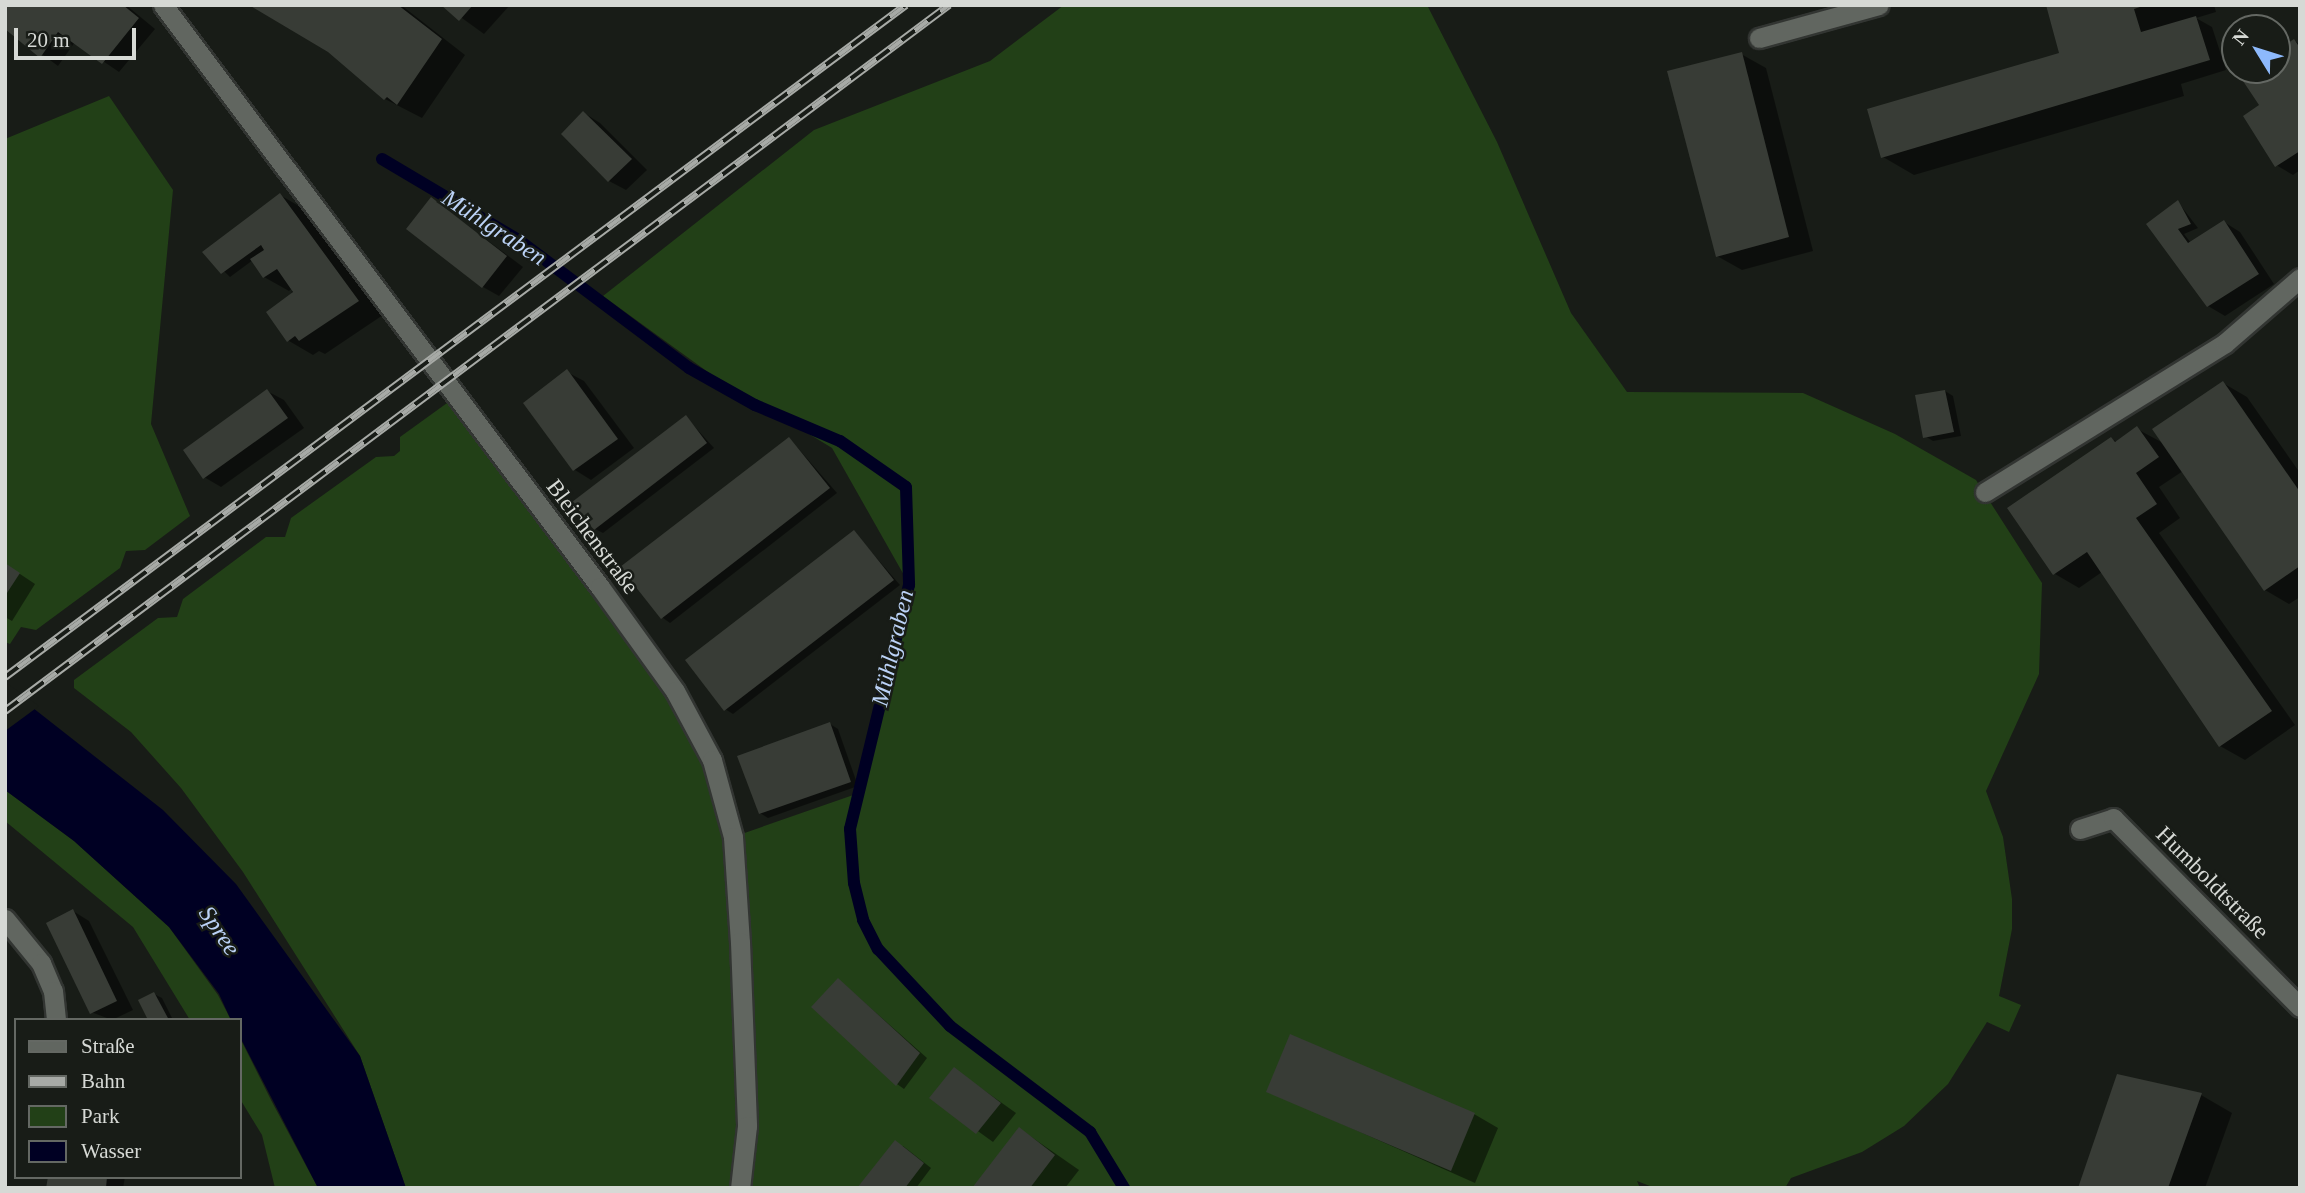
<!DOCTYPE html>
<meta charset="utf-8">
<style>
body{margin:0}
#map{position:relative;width:2305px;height:1193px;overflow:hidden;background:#181c17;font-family:"Times New Roman",serif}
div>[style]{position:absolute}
.green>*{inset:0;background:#224017}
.water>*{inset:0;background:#000023}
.pier>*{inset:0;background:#181c17}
.shadow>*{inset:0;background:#0007}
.stream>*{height:12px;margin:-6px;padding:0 6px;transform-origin:6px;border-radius:6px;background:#000023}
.building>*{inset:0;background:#383c36}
.roads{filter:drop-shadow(2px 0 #323532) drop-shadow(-2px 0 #323532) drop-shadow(0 2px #323532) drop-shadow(0 -2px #323532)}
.service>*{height:19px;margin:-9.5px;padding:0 9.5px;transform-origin:9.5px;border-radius:9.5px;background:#616660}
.minor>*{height:19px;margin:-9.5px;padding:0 9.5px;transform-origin:9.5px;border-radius:9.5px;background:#616660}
.rail>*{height:8px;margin-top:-4px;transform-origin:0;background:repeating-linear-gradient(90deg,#181c17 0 16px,#a7aaa6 0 32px);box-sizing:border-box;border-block:2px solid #a7aaa6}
span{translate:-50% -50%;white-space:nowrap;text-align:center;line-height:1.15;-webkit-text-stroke:5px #181c17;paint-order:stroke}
.street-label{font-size:23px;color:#d6d9d5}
.water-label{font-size:24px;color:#bbd2f6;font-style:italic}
.frame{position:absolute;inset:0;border:7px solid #d6d9d5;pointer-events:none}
.legend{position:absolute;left:14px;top:1018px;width:228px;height:161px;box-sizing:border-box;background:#181c17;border:2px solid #646863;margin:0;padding:9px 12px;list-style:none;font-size:21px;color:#d6d9d5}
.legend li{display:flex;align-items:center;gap:14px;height:35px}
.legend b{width:35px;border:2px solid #646863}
.north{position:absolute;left:2221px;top:14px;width:70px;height:70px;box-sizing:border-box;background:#181c17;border:2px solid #646863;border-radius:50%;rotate:308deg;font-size:19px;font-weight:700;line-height:28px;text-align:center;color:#d6d9d5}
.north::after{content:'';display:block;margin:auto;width:24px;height:32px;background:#8db9fc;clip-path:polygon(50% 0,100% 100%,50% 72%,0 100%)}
.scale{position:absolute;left:14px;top:28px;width:122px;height:32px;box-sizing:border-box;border:4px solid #d6d9d5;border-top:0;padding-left:9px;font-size:21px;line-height:24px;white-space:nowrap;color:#d6d9d5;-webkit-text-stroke:5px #181c17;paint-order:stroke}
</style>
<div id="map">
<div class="green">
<i style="clip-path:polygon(1064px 5px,1427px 5px,1497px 142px,1571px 313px,1627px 392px,1803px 393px,1895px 434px,1976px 480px,2042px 583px,2039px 674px,1986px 791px,2003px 837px,2012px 899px,2012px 929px,1999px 996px,2021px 1005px,2009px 1032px,1987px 1022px,1948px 1084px,1904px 1126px,1862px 1152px,1791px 1178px,1785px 1188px,1655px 1188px,1637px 1181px,1640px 1188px,406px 1188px,360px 1056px,243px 872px,181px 788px,131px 732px,74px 688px,74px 680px,158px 618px,177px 617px,183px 599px,266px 537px,285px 537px,291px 518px,376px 457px,394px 456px,400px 451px,400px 437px,454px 398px,675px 691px,733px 837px,859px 793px,909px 584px,832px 448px,712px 375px,603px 296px,814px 130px,990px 61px)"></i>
<i style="clip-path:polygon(109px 96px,173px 190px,151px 424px,190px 516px,145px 550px,126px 551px,120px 568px,36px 630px,21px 627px,10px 644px,5px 642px,5px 139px)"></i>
<i style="clip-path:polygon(5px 790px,74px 841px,169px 927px,218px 995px,231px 1020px,190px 1020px,133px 927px,5px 821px)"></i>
<i style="clip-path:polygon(240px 1038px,271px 1100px,318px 1188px,275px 1188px,262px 1135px,240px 1099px)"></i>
</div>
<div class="water">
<i style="clip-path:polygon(5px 686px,163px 810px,236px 884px,360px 1056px,406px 1188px,318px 1188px,240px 1037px,240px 1020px,231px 1020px,219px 994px,169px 927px,74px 841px,5px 790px)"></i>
</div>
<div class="pier">
<i style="clip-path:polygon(5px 682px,39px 706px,5px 731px)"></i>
</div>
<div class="shadow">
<i style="clip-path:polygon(5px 5px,126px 5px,155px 29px,119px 72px,75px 42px,58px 66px,5px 27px)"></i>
<i style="clip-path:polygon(253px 5px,401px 5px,465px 55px,422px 118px,385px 99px,329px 51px)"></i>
<i style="clip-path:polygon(444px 5px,510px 5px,484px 34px)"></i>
<i style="clip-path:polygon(2048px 5px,2214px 5px,2216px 12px,2196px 18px,2212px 27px,2226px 70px,2181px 84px,2184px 96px,1914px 175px,1883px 157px,2061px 54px)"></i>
<i style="clip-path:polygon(2294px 41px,2300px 44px,2300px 170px,2293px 175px,2276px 165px,2250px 70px,2277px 70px,2277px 52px)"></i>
<i style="clip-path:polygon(1741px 54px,1766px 68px,1813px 251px,1742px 270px,1717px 256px)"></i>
<i style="clip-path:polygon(584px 113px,600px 123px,647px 170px,626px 190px,609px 181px)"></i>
<i style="clip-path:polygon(280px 195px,304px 209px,383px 315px,325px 354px,319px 351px,313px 355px,289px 341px,292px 288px,289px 291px,264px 277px,253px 260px,230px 277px,204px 252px)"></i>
<i style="clip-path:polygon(432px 199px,523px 267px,499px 296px,483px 287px)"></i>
<i style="clip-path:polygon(2178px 202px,2198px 228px,2184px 234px,2191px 243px,2224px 222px,2240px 232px,2274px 284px,2225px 316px,2208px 306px,2148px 224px)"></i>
<i style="clip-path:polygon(567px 372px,584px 381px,634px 448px,591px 480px,575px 470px,525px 403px)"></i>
<i style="clip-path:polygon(2223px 383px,2247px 397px,2300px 473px,2300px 597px,2289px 604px,2265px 590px,2183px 471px,2159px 487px,2180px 518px,2159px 533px,2295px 725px,2245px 760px,2220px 746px,2102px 572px,2079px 588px,2055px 574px,2111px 439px,2118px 442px,2137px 429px,2165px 444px)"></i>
<i style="clip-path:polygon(267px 391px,284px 400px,304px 428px,221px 487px,204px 477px)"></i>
<i style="clip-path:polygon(1945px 391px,1953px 396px,1961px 436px,1933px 441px,1925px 436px)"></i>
<i style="clip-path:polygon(686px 417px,714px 448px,603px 533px,595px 529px)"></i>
<i style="clip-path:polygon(790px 439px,837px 493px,670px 623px,663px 618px,623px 567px)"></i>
<i style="clip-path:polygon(854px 532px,900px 585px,733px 714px,725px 709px)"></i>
<i style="clip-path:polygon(5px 564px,35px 584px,12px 621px,5px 617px)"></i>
<i style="clip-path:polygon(830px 724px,838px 729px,858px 786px,768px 818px,760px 813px)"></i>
<i style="clip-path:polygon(73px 911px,89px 921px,133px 1010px,112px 1020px,91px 1012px)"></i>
<i style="clip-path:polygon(839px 980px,927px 1058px,904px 1089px,897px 1084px)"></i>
<i style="clip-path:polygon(154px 994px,162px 998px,173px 1020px,150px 1020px)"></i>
<i style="clip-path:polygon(954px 1069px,1016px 1113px,993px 1142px,932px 1098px)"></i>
<i style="clip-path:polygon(2118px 1076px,2201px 1095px,2232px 1113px,2205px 1188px,2080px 1188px)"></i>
<i style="clip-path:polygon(1268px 1091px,1474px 1114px,1498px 1128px,1475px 1183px)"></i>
<i style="clip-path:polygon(1020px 1129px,1079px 1170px,1065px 1188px,974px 1188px)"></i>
<i style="clip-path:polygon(903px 1146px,931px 1168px,916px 1188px,859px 1188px)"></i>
<i style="clip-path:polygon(50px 1177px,125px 1177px,123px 1188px,48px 1188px)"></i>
</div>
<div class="stream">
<i style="left:382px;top:159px;width:161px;rotate:30.7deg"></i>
<i style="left:520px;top:241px;width:211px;rotate:36.9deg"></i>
<i style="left:689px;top:368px;width:76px;rotate:29.3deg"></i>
<i style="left:755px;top:405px;width:92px;rotate:23deg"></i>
<i style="left:840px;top:441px;width:80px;rotate:34.9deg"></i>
<i style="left:906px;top:487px;width:98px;rotate:88.2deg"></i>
<i style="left:909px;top:585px;width:251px;rotate:103.6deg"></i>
<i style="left:850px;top:829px;width:54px;rotate:85.8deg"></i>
<i style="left:854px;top:883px;width:38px;rotate:76deg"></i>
<i style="left:863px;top:920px;width:33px;rotate:63deg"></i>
<i style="left:878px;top:949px;width:105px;rotate:46.9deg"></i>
<i style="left:950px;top:1026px;width:176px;rotate:37.1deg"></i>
<i style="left:1090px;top:1132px;width:66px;rotate:58.7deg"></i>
</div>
<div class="building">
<i style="clip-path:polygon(5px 5px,123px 5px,139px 18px,102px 64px,58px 32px,40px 58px,5px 29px)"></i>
<i style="clip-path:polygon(249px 5px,398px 5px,442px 39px,397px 105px,387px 97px,384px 100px,328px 52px)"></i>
<i style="clip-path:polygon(441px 5px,473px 5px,459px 21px)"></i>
<i style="clip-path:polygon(2046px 5px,2146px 5px,2134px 9px,2141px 32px,2196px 16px,2210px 60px,1881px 158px,1867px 109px,2059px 53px)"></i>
<i style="clip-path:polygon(2294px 39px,2300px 48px,2300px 151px,2275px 167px,2243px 116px,2259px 105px,2239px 75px,2246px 70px,2277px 70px,2277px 50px)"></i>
<i style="clip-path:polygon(1742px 52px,1789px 237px,1716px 257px,1667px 71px)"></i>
<i style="clip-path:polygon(583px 111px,632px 159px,608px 182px,561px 134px)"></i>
<i style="clip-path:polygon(280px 193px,359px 301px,299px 341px,295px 336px,287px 342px,266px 312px,293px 292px,277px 269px,263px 278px,250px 259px,264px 250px,261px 245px,221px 274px,202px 252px)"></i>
<i style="clip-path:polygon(431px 197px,507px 256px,482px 288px,406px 229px)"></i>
<i style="clip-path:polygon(2178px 200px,2191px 224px,2178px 229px,2188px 243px,2224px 220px,2259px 274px,2207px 307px,2146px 224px)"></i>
<i style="clip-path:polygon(567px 369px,618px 439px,573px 471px,523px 403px)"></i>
<i style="clip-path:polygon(2223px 381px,2300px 492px,2300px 566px,2264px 591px,2152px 429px)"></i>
<i style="clip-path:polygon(267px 389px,288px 418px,203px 479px,183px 450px)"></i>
<i style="clip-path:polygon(1945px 390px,1954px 432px,1923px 438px,1915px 395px)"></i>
<i style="clip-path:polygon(686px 415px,707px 443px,594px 530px,572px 502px)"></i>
<i style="clip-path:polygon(2137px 426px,2159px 457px,2136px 473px,2157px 504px,2136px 518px,2272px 711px,2219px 747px,2087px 552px,2053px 575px,2007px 508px,2111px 437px,2115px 442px)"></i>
<i style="clip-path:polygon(789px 437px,830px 488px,661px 619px,620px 567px)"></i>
<i style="clip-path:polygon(854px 530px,894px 580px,724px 711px,685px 660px)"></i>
<i style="clip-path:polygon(5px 563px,20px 573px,5px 596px)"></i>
<i style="clip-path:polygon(830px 722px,851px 782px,759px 814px,737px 756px)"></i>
<i style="clip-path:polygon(73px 909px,117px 1001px,90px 1014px,46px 923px)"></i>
<i style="clip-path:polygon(838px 978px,920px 1053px,896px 1086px,811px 1007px)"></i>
<i style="clip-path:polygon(154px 992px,169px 1020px,148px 1020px,138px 1000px)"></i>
<i style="clip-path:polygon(1290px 1034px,1475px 1113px,1451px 1171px,1266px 1092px)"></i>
<i style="clip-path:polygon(954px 1067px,1001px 1103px,976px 1134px,929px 1098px)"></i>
<i style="clip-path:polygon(2117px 1074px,2202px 1093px,2168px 1188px,2078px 1188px)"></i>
<i style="clip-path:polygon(1019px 1127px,1055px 1155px,1030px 1188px,972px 1188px)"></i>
<i style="clip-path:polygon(895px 1140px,924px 1163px,905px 1188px,857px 1188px)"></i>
<i style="clip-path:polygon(48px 1177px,107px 1177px,106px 1188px,46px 1188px)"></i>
</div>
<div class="roads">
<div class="service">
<i style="left:1759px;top:38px;width:124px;rotate:-15.4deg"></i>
<i style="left:1985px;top:492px;width:282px;rotate:-31.8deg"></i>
<i style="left:2225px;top:343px;width:99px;rotate:-40.9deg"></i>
<i style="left:2080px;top:829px;width:35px;rotate:-18deg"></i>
<i style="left:2113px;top:818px;width:266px;rotate:45.3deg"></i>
</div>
<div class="minor">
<i style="left:163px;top:5px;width:728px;rotate:53.1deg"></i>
<i style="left:600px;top:587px;width:128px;rotate:54.2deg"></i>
<i style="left:675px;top:691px;width:78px;rotate:61.8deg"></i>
<i style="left:712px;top:760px;width:80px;rotate:74.7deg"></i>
<i style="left:733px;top:837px;width:105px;rotate:86.2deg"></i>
<i style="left:740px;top:942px;width:184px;rotate:87.8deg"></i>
<i style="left:747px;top:1126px;width:62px;rotate:96.4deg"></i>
<i style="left:5px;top:919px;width:57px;rotate:50.7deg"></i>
<i style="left:41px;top:963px;width:30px;rotate:67deg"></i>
<i style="left:53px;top:991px;width:29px;rotate:84deg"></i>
</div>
</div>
<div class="rail">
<i style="left:5px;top:677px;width:1124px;rotate:-36.72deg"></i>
<i style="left:5px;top:711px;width:1179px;rotate:-36.79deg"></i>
</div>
<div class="street-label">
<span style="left:592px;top:537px;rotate:53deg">Bleichenstraße</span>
<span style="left:2212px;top:883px;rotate:45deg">Humboldtstraße</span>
</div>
<div class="water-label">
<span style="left:494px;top:228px;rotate:33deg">Mühlgraben</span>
<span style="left:893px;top:648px;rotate:-77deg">Mühlgraben</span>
<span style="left:219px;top:931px;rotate:56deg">Spree</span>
</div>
<div class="frame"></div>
<ul class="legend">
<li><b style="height:9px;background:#616660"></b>Straße</li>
<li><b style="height:9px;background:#a7aaa6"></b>Bahn</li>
<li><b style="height:19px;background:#224017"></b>Park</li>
<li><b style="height:19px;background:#000023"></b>Wasser</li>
</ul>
<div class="north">N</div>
<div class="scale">20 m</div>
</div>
